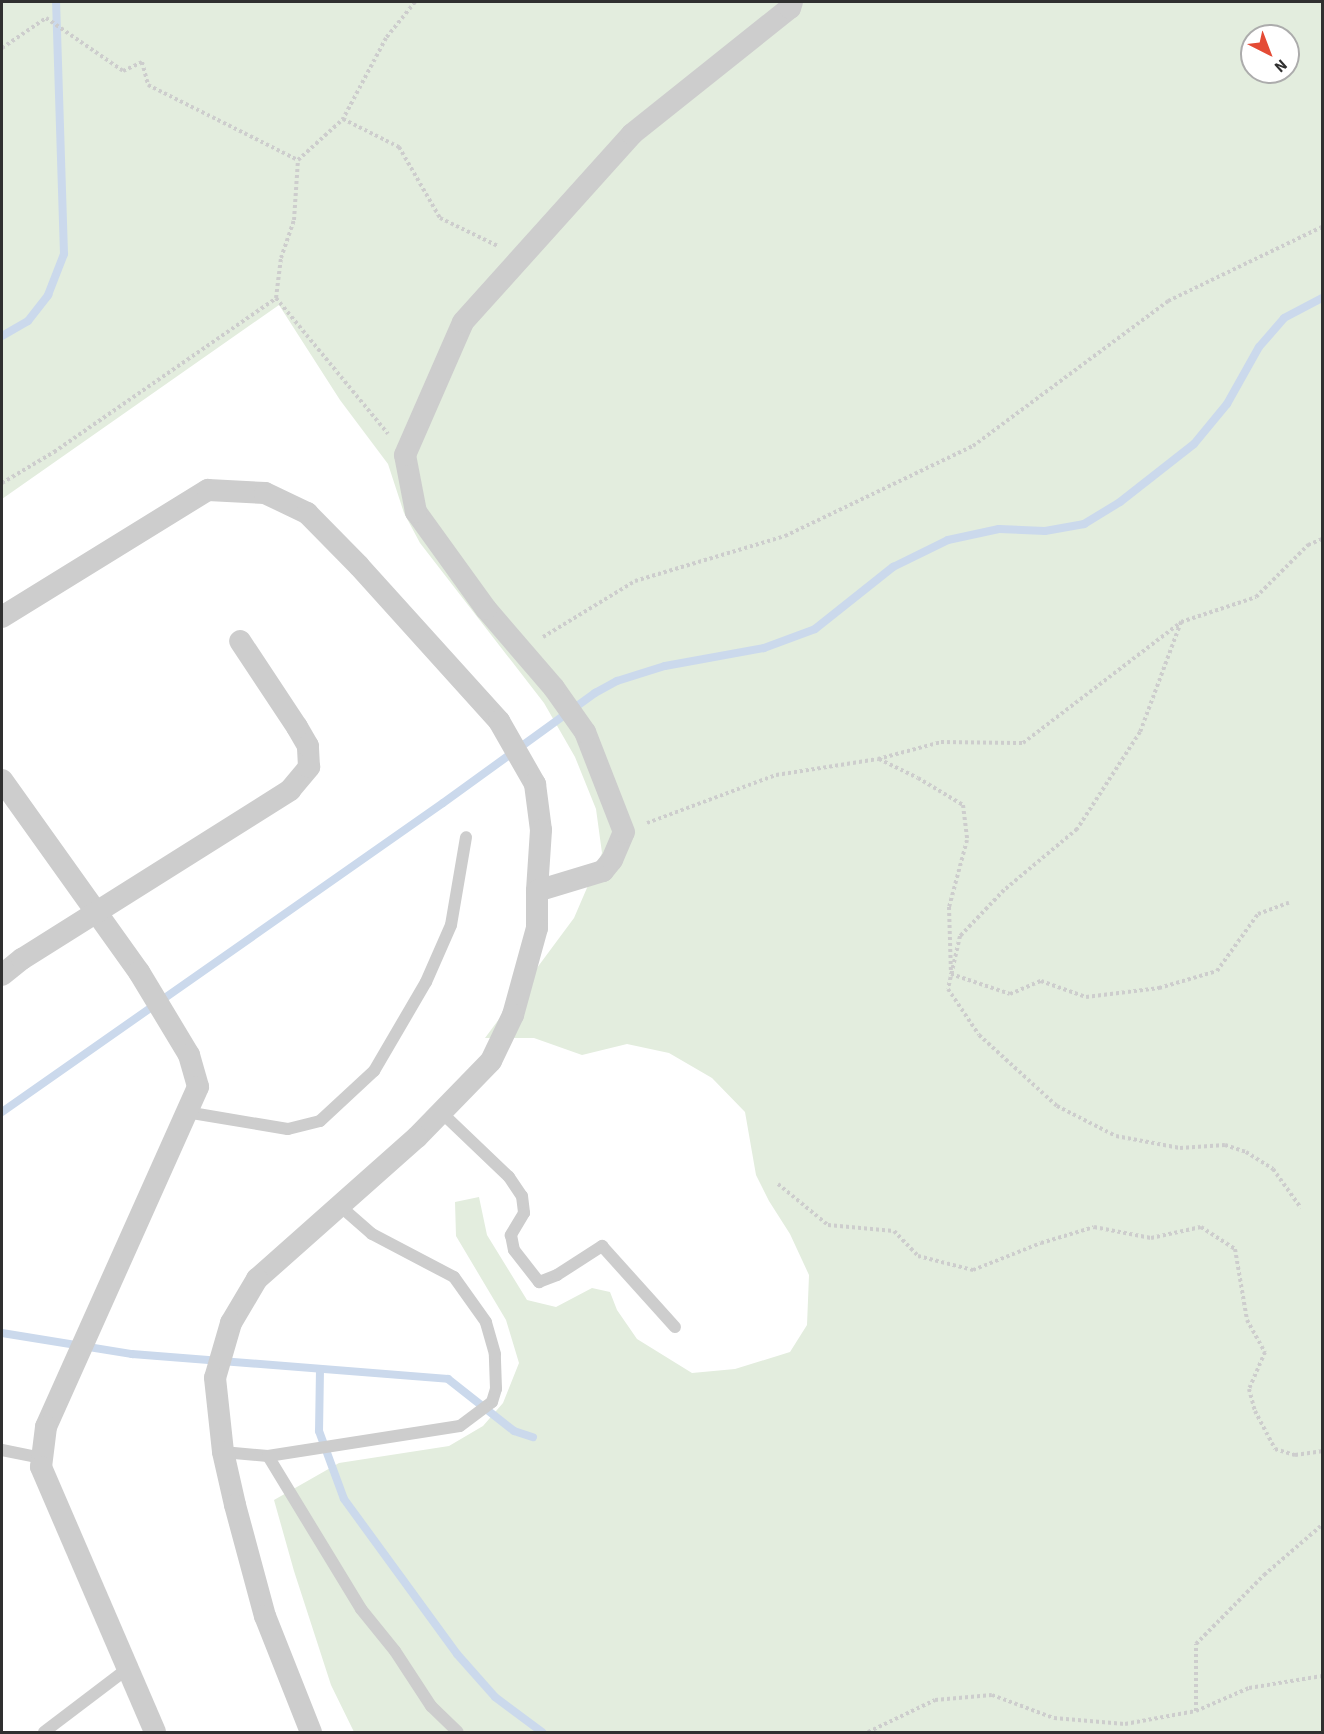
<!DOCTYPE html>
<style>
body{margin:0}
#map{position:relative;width:1324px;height:1734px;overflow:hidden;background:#fff;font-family:"Source Sans 3",sans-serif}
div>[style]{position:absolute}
.green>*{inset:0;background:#e3edde}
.stream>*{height:8px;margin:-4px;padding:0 4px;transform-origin:4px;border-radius:4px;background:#cbd9ec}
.path>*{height:4px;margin-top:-2px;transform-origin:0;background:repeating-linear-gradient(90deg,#cdcdcd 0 3px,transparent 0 6px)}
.lane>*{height:12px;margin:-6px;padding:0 6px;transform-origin:6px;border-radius:6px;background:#cdcdcd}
.street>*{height:22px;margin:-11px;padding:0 11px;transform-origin:11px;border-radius:11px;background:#cdcdcd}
span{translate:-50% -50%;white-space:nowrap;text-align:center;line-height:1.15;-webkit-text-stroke:6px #fff;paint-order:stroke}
.frame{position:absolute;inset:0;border:3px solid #303030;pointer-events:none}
.north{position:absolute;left:1240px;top:24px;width:60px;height:60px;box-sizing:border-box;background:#fff;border:2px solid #acacac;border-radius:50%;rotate:138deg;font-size:16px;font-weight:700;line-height:24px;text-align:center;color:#303030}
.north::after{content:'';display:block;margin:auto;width:21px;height:27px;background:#e44b35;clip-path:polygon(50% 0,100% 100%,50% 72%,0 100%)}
</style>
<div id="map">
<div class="green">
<i style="clip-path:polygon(evenodd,2px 2px,1322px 2px,1322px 1732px,354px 1732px,331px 1685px,294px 1571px,274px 1500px,339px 1463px,449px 1446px,483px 1426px,503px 1403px,519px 1363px,506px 1320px,456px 1236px,455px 1202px,479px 1197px,487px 1235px,527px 1300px,556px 1307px,592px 1288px,610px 1292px,617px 1310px,637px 1339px,692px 1373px,735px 1369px,790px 1352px,807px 1325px,809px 1275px,790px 1234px,769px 1201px,756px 1175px,745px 1112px,712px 1078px,669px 1053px,627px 1044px,582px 1055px,534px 1038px,485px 1038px,574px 918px,602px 853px,596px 809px,575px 757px,544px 703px,420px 543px,404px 513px,388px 464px,340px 400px,279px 305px,2px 499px,2px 2px,1252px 36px,1288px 36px,1288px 72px,1252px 72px,1252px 36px)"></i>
</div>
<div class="stream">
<i style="left:2px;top:336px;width:30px;rotate:-30deg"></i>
<i style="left:28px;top:321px;width:33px;rotate:-52deg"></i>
<i style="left:48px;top:295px;width:44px;rotate:-68.7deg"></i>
<i style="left:64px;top:254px;width:252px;rotate:-91.8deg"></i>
<i style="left:2px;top:1112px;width:538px;rotate:-35.02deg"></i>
<i style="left:443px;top:803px;width:188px;rotate:-35.9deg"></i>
<i style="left:595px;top:693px;width:25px;rotate:-29deg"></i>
<i style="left:617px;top:681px;width:50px;rotate:-17.4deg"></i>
<i style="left:665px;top:666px;width:101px;rotate:-10.3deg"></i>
<i style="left:764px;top:648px;width:54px;rotate:-20.4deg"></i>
<i style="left:815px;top:629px;width:100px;rotate:-38.5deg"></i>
<i style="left:893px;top:567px;width:61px;rotate:-26.1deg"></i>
<i style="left:948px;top:540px;width:52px;rotate:-12.2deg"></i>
<i style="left:999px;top:529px;width:46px;rotate:2.5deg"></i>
<i style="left:1045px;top:531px;width:40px;rotate:-10deg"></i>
<i style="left:1084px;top:524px;width:42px;rotate:-31.4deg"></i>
<i style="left:1120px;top:502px;width:94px;rotate:-38.1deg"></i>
<i style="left:1194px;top:444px;width:52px;rotate:-50.5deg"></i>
<i style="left:1227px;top:404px;width:65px;rotate:-60.7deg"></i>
<i style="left:1259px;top:347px;width:38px;rotate:-49deg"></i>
<i style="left:1284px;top:318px;width:43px;rotate:-27.8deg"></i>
<i style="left:2px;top:1333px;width:132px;rotate:9.2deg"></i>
<i style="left:132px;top:1354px;width:317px;rotate:4.5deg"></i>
<i style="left:448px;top:1379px;width:84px;rotate:38.2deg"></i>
<i style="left:514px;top:1431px;width:20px;rotate:18deg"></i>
<i style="left:320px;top:1369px;width:62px;rotate:90.9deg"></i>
<i style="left:319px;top:1431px;width:72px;rotate:69.8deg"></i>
<i style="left:344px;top:1499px;width:192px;rotate:53.9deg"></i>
<i style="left:457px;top:1654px;width:57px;rotate:48.5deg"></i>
<i style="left:495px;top:1697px;width:59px;rotate:36.7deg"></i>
</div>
<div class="path">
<i style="left:415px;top:2px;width:46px;rotate:128.9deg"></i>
<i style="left:386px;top:38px;width:92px;rotate:118deg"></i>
<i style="left:343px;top:119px;width:63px;rotate:26.6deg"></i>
<i style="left:399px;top:147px;width:82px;rotate:60deg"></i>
<i style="left:440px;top:218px;width:64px;rotate:25.8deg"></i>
<i style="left:2px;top:48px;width:53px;rotate:-34.3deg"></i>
<i style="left:46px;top:18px;width:93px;rotate:34.5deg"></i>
<i style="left:123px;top:71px;width:21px;rotate:-25deg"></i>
<i style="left:142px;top:62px;width:24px;rotate:75deg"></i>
<i style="left:148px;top:85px;width:168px;rotate:26.6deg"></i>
<i style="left:276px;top:298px;width:176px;rotate:50.5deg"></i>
<i style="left:2px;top:483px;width:61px;rotate:-30.8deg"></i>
<i style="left:54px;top:452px;width:270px;rotate:-34.7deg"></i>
<i style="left:276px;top:298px;width:40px;rotate:-82.9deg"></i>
<i style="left:281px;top:258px;width:40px;rotate:-71.1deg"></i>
<i style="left:294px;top:220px;width:60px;rotate:-86.2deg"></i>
<i style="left:298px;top:160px;width:61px;rotate:-42.3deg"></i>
<i style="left:1181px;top:622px;width:117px;rotate:110.4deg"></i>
<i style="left:1140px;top:732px;width:116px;rotate:123deg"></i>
<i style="left:1077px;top:829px;width:95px;rotate:140.1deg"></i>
<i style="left:1004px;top:890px;width:64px;rotate:133.7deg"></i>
<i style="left:960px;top:936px;width:54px;rotate:102.8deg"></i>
<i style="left:948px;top:989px;width:55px;rotate:56deg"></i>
<i style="left:979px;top:1035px;width:105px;rotate:42.3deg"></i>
<i style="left:1057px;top:1106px;width:66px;rotate:27deg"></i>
<i style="left:1116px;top:1136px;width:65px;rotate:10.6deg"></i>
<i style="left:1180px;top:1148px;width:45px;rotate:-3.8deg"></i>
<i style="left:1225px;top:1145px;width:22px;rotate:18deg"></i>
<i style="left:1246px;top:1152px;width:32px;rotate:32deg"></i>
<i style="left:1273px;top:1169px;width:48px;rotate:54.3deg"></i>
<i style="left:543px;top:637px;width:108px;rotate:-31.3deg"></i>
<i style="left:635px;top:581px;width:157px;rotate:-16.7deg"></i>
<i style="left:785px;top:536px;width:208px;rotate:-25.6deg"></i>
<i style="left:973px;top:446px;width:243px;rotate:-36.6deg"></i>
<i style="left:1168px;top:301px;width:171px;rotate:-25.7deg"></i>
<i style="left:879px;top:759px;width:43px;rotate:26deg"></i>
<i style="left:918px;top:778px;width:52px;rotate:31deg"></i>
<i style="left:963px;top:805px;width:35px;rotate:83deg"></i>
<i style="left:967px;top:840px;width:69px;rotate:105deg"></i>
<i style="left:949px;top:907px;width:67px;rotate:88.3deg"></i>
<i style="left:951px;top:974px;width:62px;rotate:18.7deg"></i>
<i style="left:1010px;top:994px;width:34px;rotate:-23deg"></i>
<i style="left:1041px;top:981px;width:48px;rotate:19.6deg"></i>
<i style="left:1086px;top:997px;width:74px;rotate:-7deg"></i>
<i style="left:1159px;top:988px;width:60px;rotate:-16.3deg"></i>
<i style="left:1217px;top:971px;width:70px;rotate:-54.3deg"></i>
<i style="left:1258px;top:914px;width:33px;rotate:-20deg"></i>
<i style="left:647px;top:823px;width:138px;rotate:-20.4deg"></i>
<i style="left:776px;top:775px;width:103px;rotate:-8.9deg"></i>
<i style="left:878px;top:759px;width:65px;rotate:-15.1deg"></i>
<i style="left:941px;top:742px;width:82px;rotate:0.7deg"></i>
<i style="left:1023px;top:743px;width:199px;rotate:-37.4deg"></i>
<i style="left:1181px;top:622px;width:79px;rotate:-18.4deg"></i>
<i style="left:1256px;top:597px;width:74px;rotate:-45deg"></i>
<i style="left:1308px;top:545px;width:15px;rotate:-23deg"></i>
<i style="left:778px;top:1184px;width:65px;rotate:39.4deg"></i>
<i style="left:828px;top:1225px;width:66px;rotate:5.2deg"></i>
<i style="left:894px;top:1231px;width:35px;rotate:46deg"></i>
<i style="left:918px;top:1256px;width:57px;rotate:14.3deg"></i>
<i style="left:973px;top:1270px;width:73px;rotate:-21.7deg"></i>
<i style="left:1041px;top:1243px;width:55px;rotate:-16.8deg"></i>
<i style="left:1094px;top:1227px;width:58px;rotate:10.9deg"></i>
<i style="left:1151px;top:1238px;width:51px;rotate:-12.4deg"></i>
<i style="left:1201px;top:1227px;width:40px;rotate:32.9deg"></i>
<i style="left:1235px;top:1249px;width:72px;rotate:80.4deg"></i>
<i style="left:1247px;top:1320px;width:37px;rotate:61deg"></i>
<i style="left:1265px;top:1352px;width:40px;rotate:113.4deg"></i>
<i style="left:1249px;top:1389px;width:23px;rotate:75deg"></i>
<i style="left:1255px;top:1411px;width:43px;rotate:62.2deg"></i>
<i style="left:1275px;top:1449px;width:21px;rotate:17deg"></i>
<i style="left:1295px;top:1455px;width:27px;rotate:-8deg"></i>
<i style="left:1196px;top:1711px;width:67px;rotate:-90deg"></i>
<i style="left:1196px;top:1644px;width:97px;rotate:-45.4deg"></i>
<i style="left:1264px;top:1575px;width:77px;rotate:-40.8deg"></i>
<i style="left:868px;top:1732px;width:74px;rotate:-25.5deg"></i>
<i style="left:935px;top:1700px;width:57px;rotate:-5deg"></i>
<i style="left:992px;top:1695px;width:66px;rotate:20.4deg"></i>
<i style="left:1054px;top:1718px;width:71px;rotate:4.8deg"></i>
<i style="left:1125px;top:1724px;width:72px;rotate:-10.4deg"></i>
<i style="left:1196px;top:1711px;width:58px;rotate:-23.5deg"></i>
<i style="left:1249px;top:1688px;width:74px;rotate:-9.3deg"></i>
</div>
<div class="lane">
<i style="left:186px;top:1112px;width:103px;rotate:9.5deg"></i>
<i style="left:288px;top:1129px;width:33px;rotate:-14deg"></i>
<i style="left:320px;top:1121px;width:74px;rotate:-42.8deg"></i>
<i style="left:374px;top:1071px;width:103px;rotate:-59.7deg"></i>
<i style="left:426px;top:982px;width:62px;rotate:-66.3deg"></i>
<i style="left:451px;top:925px;width:89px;rotate:-80.3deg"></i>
<i style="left:442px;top:1113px;width:93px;rotate:43.7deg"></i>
<i style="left:509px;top:1177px;width:23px;rotate:56deg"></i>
<i style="left:522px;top:1196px;width:17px;rotate:83deg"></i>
<i style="left:524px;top:1213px;width:26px;rotate:121deg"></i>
<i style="left:511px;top:1235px;width:15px;rotate:79deg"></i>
<i style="left:514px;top:1250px;width:41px;rotate:52deg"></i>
<i style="left:539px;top:1282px;width:19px;rotate:-21deg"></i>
<i style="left:557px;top:1275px;width:54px;rotate:-32.8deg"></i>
<i style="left:602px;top:1246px;width:109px;rotate:48deg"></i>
<i style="left:2px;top:1450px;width:41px;rotate:11.3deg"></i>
<i style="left:223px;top:1452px;width:45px;rotate:5.1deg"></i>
<i style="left:268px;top:1456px;width:179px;rotate:58.7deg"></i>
<i style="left:361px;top:1609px;width:54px;rotate:51deg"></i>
<i style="left:395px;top:1651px;width:66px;rotate:56.8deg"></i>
<i style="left:431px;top:1706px;width:37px;rotate:44deg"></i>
<i style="left:268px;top:1456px;width:194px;rotate:-8.9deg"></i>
<i style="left:460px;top:1426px;width:40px;rotate:-37deg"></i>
<i style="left:492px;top:1402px;width:14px;rotate:-73deg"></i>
<i style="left:496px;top:1389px;width:35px;rotate:-92deg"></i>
<i style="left:495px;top:1354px;width:33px;rotate:-106deg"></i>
<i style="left:486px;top:1322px;width:55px;rotate:-125.4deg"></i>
<i style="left:454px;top:1277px;width:93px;rotate:-152.3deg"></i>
<i style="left:372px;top:1234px;width:41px;rotate:-138.9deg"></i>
<i style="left:44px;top:1732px;width:104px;rotate:-37.2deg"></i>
</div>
<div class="street">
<i style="left:2px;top:617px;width:242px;rotate:-31.7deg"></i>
<i style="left:208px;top:490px;width:57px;rotate:3deg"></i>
<i style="left:265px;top:493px;width:47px;rotate:25.5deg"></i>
<i style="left:307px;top:513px;width:74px;rotate:45.5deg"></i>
<i style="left:359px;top:566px;width:209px;rotate:47.9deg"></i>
<i style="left:499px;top:721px;width:73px;rotate:60.3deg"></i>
<i style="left:535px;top:784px;width:46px;rotate:82.6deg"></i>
<i style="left:541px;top:830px;width:61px;rotate:93.8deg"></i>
<i style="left:537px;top:891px;width:37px;rotate:90deg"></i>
<i style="left:537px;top:928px;width:90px;rotate:105.4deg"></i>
<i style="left:513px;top:1015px;width:51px;rotate:115.6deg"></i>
<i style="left:491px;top:1061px;width:106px;rotate:134.2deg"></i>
<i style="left:417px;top:1137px;width:214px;rotate:138.4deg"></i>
<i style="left:257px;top:1279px;width:51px;rotate:120.6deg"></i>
<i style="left:231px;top:1323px;width:57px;rotate:106.2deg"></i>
<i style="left:215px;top:1378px;width:74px;rotate:83.8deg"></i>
<i style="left:223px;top:1452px;width:54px;rotate:77.2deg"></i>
<i style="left:235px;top:1505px;width:115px;rotate:74.9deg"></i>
<i style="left:265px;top:1616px;width:125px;rotate:68.4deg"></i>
<i style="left:2px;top:780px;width:236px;rotate:54.5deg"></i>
<i style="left:139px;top:972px;width:97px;rotate:58.9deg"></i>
<i style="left:189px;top:1055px;width:33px;rotate:74deg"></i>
<i style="left:198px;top:1087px;width:372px;rotate:114.1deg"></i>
<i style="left:46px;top:1427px;width:40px;rotate:97.1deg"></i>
<i style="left:41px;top:1467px;width:288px;rotate:66.7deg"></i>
<i style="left:537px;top:891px;width:69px;rotate:-16.9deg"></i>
<i style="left:603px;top:871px;width:14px;rotate:-51deg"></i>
<i style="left:612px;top:860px;width:30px;rotate:-67deg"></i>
<i style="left:624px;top:832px;width:107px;rotate:-111.3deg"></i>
<i style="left:585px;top:732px;width:54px;rotate:-125.2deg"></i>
<i style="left:554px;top:688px;width:104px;rotate:-130.7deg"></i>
<i style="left:486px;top:609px;width:120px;rotate:-125.8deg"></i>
<i style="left:416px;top:512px;width:58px;rotate:-100.9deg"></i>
<i style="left:405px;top:455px;width:145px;rotate:-66.4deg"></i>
<i style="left:463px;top:322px;width:253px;rotate:-48deg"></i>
<i style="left:632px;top:134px;width:202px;rotate:-38.6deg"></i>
<i style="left:790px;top:8px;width:6px;rotate:-72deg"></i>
<i style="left:2px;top:975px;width:26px;rotate:-39deg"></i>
<i style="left:22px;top:959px;width:317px;rotate:-32.2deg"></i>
<i style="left:290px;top:790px;width:30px;rotate:-50deg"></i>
<i style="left:309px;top:767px;width:21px;rotate:-93deg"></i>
<i style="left:308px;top:746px;width:22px;rotate:-120deg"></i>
<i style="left:297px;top:727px;width:103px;rotate:-123.5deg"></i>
</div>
<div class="frame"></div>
<div class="north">N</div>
</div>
